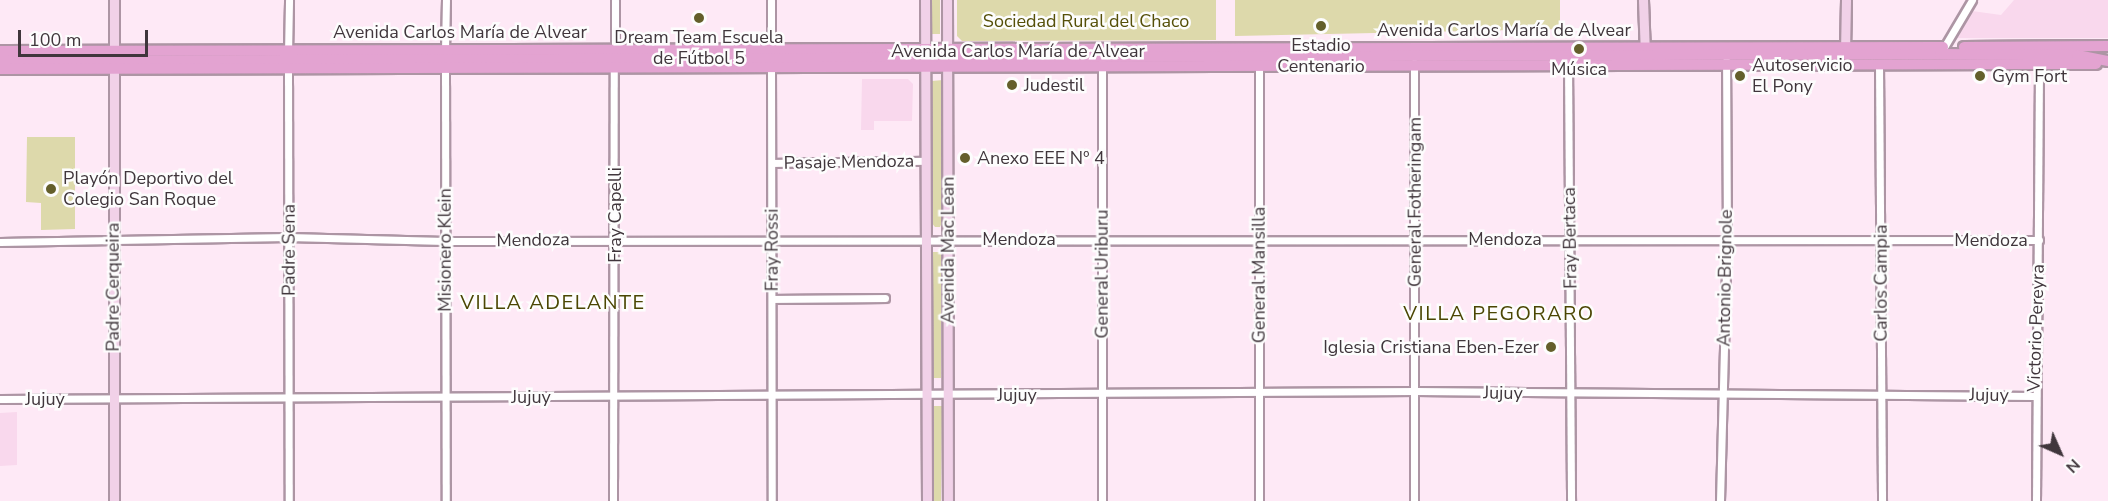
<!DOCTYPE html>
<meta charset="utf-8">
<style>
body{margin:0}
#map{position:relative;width:2108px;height:501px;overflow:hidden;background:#fee9f6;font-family:"Nunito Sans",sans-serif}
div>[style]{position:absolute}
.built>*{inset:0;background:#f9d8ed}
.green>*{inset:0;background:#ddd9ab}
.roads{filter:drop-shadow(2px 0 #ad95a4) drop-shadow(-2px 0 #ad95a4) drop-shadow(0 2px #ad95a4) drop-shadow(0 -2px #ad95a4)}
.street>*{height:7px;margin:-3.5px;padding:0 3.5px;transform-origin:3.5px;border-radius:3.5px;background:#fff}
.secondary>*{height:9px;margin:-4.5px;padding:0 4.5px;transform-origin:4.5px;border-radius:4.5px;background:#f1d1e8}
.primary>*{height:10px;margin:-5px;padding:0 5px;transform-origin:5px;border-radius:5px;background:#e3a3d1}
.dots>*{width:16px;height:16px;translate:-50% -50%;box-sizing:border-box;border:3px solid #fdfdfd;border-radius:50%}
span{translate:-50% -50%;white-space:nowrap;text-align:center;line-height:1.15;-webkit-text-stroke:5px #fdfdfd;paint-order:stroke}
.park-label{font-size:18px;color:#554f08}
.street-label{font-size:18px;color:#40363c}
.poi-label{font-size:18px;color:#40363c}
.left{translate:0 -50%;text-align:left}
.right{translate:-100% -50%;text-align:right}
.neighbourhood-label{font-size:20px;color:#4b4603;letter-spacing:1.5px}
.north{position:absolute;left:2030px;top:423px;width:60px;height:60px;-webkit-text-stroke:4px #fdfdfd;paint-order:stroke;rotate:135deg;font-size:16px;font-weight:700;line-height:24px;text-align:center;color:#40363c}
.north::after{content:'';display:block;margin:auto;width:21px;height:27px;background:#40363c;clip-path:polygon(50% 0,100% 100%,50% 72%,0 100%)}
.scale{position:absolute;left:18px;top:30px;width:130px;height:27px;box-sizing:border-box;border:3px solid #40363c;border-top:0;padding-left:8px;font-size:18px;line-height:21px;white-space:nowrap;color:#40363c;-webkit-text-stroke:4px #fdfdfd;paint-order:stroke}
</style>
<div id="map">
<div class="built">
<i style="clip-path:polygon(2014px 0,2108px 0,2108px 38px,1957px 38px,1972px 11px,2001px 15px)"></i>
<i style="clip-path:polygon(862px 79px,908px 79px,913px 84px,912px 121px,874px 121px,874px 130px,861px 130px)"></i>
<i style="clip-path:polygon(17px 412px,17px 465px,0 466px,0 413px)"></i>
</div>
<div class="green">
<i style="clip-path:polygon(930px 0,940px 0,940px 34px,930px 34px)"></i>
<i style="clip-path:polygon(957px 0,1216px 0,1216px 40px,962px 41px,957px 36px)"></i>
<i style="clip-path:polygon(1235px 0,1560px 0,1560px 29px,1235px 36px)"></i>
<i style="clip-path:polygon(943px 80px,943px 220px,940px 227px,935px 227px,931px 222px,932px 81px)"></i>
<i style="clip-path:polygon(27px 137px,75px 137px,75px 229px,41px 230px,41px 203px,26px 202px)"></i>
<i style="clip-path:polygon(930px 252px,941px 252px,941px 378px,930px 378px)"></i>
<i style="clip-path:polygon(932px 406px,942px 406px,941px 501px,931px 501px)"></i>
</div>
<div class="roads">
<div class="street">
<i style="left:771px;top:0;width:51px;rotate:90deg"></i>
<i style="left:1943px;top:49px;width:57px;rotate:-59.4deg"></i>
<i style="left:445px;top:51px;width:51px;rotate:-88.9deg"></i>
<i style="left:615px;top:51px;width:51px;rotate:-90deg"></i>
<i style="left:288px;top:54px;width:54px;rotate:-88.9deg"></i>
<i style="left:1568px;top:63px;width:438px;rotate:89.6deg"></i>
<i style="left:1879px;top:65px;width:436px;rotate:89.6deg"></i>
<i style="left:288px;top:66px;width:435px;rotate:89.9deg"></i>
<i style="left:445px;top:66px;width:435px;rotate:89.9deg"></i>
<i style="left:771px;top:66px;width:435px;rotate:89.9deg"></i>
<i style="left:773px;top:163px;width:152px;rotate:-0.8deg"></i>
<i style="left:0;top:242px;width:288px;rotate:-1deg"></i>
<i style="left:288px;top:237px;width:157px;rotate:1.5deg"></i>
<i style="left:445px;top:241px;width:1594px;rotate:-0.04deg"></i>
<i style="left:772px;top:299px;width:113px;rotate:-0.5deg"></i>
<i style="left:0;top:399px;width:1416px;rotate:-0.32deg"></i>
<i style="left:1416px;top:391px;width:618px;rotate:0.46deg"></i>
<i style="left:613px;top:501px;width:435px;rotate:-89.9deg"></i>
<i style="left:1102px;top:501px;width:438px;rotate:-90deg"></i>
<i style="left:1259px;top:501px;width:438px;rotate:-90deg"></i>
<i style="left:1414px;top:501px;width:438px;rotate:-90deg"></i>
<i style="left:1720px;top:501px;width:261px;rotate:-88.5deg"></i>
<i style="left:1727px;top:240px;width:179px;rotate:-90.3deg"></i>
<i style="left:2036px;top:501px;width:440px;rotate:-89.6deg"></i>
</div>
<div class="secondary">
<i style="left:114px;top:0;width:501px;rotate:90deg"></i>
<i style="left:925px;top:0;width:501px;rotate:89.77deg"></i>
<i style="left:947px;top:0;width:501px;rotate:89.89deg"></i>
<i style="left:1643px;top:0;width:55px;rotate:87.9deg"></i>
<i style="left:1845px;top:52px;width:52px;rotate:-88.9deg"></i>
</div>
<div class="primary">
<i style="left:1964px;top:47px;width:144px;rotate:-0.4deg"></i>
<i style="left:0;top:51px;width:1943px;rotate:-0.12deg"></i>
<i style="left:0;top:61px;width:1940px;rotate:-0.21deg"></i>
<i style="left:1940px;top:54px;width:137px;rotate:0.4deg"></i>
<i style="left:2077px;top:55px;width:32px;rotate:11deg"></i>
<i style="left:0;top:69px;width:2096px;rotate:-0.14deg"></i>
</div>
</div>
<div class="dots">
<i style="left:699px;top:18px;background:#645f2b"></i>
<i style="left:1321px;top:26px;background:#645f2b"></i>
<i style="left:1579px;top:49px;background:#645f2b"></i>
<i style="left:1740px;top:76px;background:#645f2b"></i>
<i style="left:1980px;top:76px;background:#645f2b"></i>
<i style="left:1012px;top:85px;background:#645f2b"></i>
<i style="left:965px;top:158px;background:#645f2b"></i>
<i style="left:51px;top:189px;background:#645f2b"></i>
<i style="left:1551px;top:347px;background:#645f2b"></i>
</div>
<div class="park-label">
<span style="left:1086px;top:21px">Sociedad Rural del Chaco</span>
</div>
<div class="street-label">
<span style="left:1504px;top:30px">Avenida Carlos María de Alvear</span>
<span style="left:460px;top:32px">Avenida Carlos María de Alvear</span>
<span style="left:1018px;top:51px">Avenida Carlos María de Alvear</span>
<span style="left:849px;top:162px;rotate:-1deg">Pasaje Mendoza</span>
<span style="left:1415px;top:202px;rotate:-90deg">General Fotheringam</span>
<span style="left:615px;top:215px;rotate:-90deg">Fray Capelli</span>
<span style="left:1570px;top:238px;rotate:-91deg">Fray Bertaca</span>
<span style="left:1019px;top:239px">Mendoza</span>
<span style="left:1505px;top:239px">Mendoza</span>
<span style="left:533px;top:240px;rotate:-1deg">Mendoza</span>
<span style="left:1991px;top:240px">Mendoza</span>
<span style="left:289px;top:250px;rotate:-90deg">Padre Sena</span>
<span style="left:445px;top:250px;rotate:-90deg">Misionero Klein</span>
<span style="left:772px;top:250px;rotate:-90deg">Fray Rossi</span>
<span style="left:948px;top:250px;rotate:-90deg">Avenida Mac Lean</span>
<span style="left:1102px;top:274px;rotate:-90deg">General Uriburu</span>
<span style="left:1259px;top:275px;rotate:-90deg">General Mansilla</span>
<span style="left:1725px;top:278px;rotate:-89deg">Antonio Brignole</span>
<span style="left:1881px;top:283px;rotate:-90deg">Carlos Campia</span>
<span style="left:113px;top:287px;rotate:-90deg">Padre Cerqueira</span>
<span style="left:2036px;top:328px;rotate:-88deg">Victorio Pereyra</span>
<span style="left:1503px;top:393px;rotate:1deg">Jujuy</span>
<span style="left:1017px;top:395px">Jujuy</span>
<span style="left:1989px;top:395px;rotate:1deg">Jujuy</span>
<span style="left:531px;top:397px">Jujuy</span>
<span style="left:45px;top:399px">Jujuy</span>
</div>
<div class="poi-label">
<span style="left:699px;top:48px">Dream Team Escuela<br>de Fútbol 5</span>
<span style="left:1321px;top:56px">Estadio<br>Centenario</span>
<span class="left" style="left:1752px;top:76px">Autoservicio<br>El Pony</span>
<span style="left:1579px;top:69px">Música</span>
<span class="left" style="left:1992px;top:76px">Gym Fort</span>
<span class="left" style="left:1024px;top:85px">Judestil</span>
<span class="left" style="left:977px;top:158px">Anexo EEE Nº 4</span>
<span class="left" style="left:63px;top:189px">Playón Deportivo del<br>Colegio San Roque</span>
<span class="right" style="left:1539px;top:347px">Iglesia Cristiana Eben-Ezer</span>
</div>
<div class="neighbourhood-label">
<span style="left:553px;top:302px">VILLA ADELANTE</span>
<span style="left:1499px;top:313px">VILLA PEGORARO</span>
</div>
<div class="north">N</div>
<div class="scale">100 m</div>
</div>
